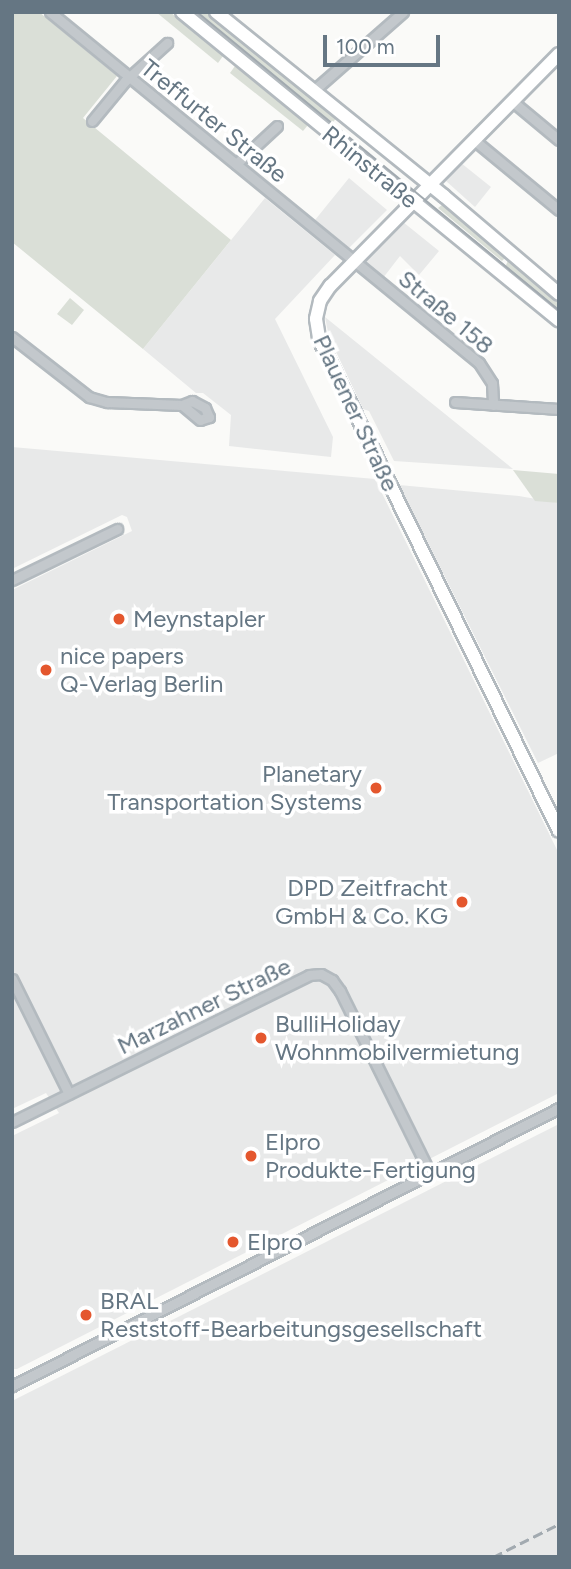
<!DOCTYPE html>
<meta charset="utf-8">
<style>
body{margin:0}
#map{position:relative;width:571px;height:1569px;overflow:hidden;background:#fafaf8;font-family:Figtree,sans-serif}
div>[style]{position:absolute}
.built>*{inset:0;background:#e8e9e9}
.green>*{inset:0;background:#dadfd7}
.roads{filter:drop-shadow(2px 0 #b3babf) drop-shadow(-2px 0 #b3babf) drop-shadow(0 2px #b3babf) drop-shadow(0 -2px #b3babf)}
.street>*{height:9px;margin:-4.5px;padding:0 4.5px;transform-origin:4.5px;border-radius:4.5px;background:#c3c8cc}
.secondary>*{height:12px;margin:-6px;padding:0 6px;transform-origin:6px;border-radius:6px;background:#fff}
.tram>*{height:2px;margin:-1px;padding:0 1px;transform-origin:1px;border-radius:1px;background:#a2aab0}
.rail>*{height:2.5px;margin-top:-1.25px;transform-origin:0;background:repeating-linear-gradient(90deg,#a2aab0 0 10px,transparent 0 15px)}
.dots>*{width:19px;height:19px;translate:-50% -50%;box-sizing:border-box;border:4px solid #fff;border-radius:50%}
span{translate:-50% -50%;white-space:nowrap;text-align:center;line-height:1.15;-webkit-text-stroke:7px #fff;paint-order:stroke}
.street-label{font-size:24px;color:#657683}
.poi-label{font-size:24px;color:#657683}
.left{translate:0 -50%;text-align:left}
.right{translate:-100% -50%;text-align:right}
.frame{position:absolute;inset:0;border:14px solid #657683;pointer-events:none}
.scale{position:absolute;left:323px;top:35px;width:117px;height:32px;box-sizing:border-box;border:4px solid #657683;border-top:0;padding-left:9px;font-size:21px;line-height:24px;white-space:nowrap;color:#657683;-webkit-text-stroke:5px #fff;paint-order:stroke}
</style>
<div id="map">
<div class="built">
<i style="clip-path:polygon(461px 163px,491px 187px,475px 207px,446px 181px)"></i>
<i style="clip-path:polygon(349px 178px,387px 210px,349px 248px,315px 220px)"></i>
<i style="clip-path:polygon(265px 198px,335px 255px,275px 319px,333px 437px,331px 457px,229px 446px,231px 415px,203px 393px,196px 393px,143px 349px)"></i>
<i style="clip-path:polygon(403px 222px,439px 251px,419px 275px,400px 256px,383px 278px,363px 262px)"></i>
<i style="clip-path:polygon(325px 317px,513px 469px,394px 461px,369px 411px,363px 409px,329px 337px)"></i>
<i style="clip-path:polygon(12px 447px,375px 479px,559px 854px,559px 1093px,17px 1369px,12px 1369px,12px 1136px,59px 1113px,46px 1093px,12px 1109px,12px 590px,132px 531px,127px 517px,122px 515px,12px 569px)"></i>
<i style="clip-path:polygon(399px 485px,519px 496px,559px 503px,559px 753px,538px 763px)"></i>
<i style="clip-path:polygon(559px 1124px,559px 1557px,12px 1557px,12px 1401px)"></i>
</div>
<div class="green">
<i style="clip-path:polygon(12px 12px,39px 12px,117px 76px,83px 118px,231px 240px,143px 349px,12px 242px)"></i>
<i style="clip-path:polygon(156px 12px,170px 12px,223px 56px,218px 63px)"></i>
<i style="clip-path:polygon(188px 12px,210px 12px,338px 116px,329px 127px)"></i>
<i style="clip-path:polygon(235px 66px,308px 125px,303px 131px,230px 73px)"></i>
<i style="clip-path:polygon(442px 205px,507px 256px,502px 261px,438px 208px)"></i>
<i style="clip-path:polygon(509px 258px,559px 302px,559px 315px,504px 270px)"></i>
<i style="clip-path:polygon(70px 298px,84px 310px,72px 325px,57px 314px)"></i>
<i style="clip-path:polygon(513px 470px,559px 474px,559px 503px,535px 501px)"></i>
</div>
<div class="roads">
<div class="street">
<i style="left:50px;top:12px;width:554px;rotate:39.29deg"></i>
<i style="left:479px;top:363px;width:24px;rotate:57deg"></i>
<i style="left:492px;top:383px;width:22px;rotate:87deg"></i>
<i style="left:313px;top:91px;width:120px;rotate:-41.3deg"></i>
<i style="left:512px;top:101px;width:61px;rotate:39.7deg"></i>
<i style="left:92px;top:121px;width:52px;rotate:-50.5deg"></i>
<i style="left:125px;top:81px;width:57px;rotate:-42.1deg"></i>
<i style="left:474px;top:140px;width:110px;rotate:39.5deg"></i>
<i style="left:236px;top:164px;width:56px;rotate:-42.8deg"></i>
<i style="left:12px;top:337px;width:98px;rotate:37.9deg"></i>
<i style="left:89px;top:397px;width:19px;rotate:16deg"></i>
<i style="left:107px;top:402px;width:75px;rotate:2.3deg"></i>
<i style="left:182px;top:405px;width:11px;rotate:-22deg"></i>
<i style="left:192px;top:401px;width:15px;rotate:28deg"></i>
<i style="left:205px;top:408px;width:10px;rotate:66deg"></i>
<i style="left:209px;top:417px;width:9px;rotate:162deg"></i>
<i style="left:200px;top:420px;width:23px;rotate:-140deg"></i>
<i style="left:455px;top:402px;width:104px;rotate:3.9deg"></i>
<i style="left:12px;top:580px;width:117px;rotate:-25.9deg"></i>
<i style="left:12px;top:979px;width:128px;rotate:63.6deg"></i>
<i style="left:12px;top:1122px;width:331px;rotate:-26.3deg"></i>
<i style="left:309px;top:975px;width:12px;rotate:-5deg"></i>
<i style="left:321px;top:974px;width:13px;rotate:29deg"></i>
<i style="left:332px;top:980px;width:14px;rotate:54deg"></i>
<i style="left:340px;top:991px;width:203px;rotate:63.7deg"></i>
<i style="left:12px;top:1386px;width:614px;rotate:-26.94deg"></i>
</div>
<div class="secondary">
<i style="left:182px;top:12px;width:487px;rotate:39.3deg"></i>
<i style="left:216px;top:12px;width:293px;rotate:38.9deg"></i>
<i style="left:444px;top:196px;width:151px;rotate:40.4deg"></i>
<i style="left:559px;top:54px;width:326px;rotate:134.6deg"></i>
<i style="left:330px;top:286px;width:18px;rotate:124deg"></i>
<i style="left:320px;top:301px;width:18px;rotate:103deg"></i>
<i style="left:316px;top:319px;width:20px;rotate:81deg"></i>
<i style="left:319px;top:339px;width:547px;rotate:64deg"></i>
</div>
</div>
<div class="tram">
<i style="left:197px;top:12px;width:469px;rotate:39.5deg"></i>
</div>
<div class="rail">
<i style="left:493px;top:1557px;width:74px;rotate:-26.6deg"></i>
</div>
<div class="dots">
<i style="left:119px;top:619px;background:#e4572e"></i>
<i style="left:46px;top:670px;background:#e4572e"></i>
<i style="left:376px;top:788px;background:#e4572e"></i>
<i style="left:462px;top:902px;background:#e4572e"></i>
<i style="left:261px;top:1038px;background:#e4572e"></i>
<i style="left:251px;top:1156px;background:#e4572e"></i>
<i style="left:233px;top:1242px;background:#e4572e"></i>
<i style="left:86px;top:1315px;background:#e4572e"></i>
</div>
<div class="street-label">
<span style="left:214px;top:121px;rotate:39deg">Treffurter Straße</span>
<span style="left:370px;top:167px;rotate:39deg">Rhinstraße</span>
<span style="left:446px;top:312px;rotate:40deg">Straße 158</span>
<span style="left:356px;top:413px;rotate:65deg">Plauener Straße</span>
<span style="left:204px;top:1006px;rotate:-26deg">Marzahner Straße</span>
</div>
<div class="poi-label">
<span class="left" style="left:133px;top:619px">Meynstapler</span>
<span class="left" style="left:60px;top:670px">nice papers<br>Q-Verlag Berlin</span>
<span class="right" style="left:362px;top:788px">Planetary<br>Transportation Systems</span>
<span class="right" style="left:448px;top:902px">DPD Zeitfracht<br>GmbH &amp; Co. KG</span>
<span class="left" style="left:275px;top:1038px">BulliHoliday<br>Wohnmobilvermietung</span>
<span class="left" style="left:265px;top:1156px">Elpro<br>Produkte-Fertigung</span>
<span class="left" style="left:247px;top:1242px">Elpro</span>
<span class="left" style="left:100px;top:1315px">BRAL<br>Reststoff-Bearbeitungsgesellschaft</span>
</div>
<div class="frame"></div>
<div class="scale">100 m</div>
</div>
